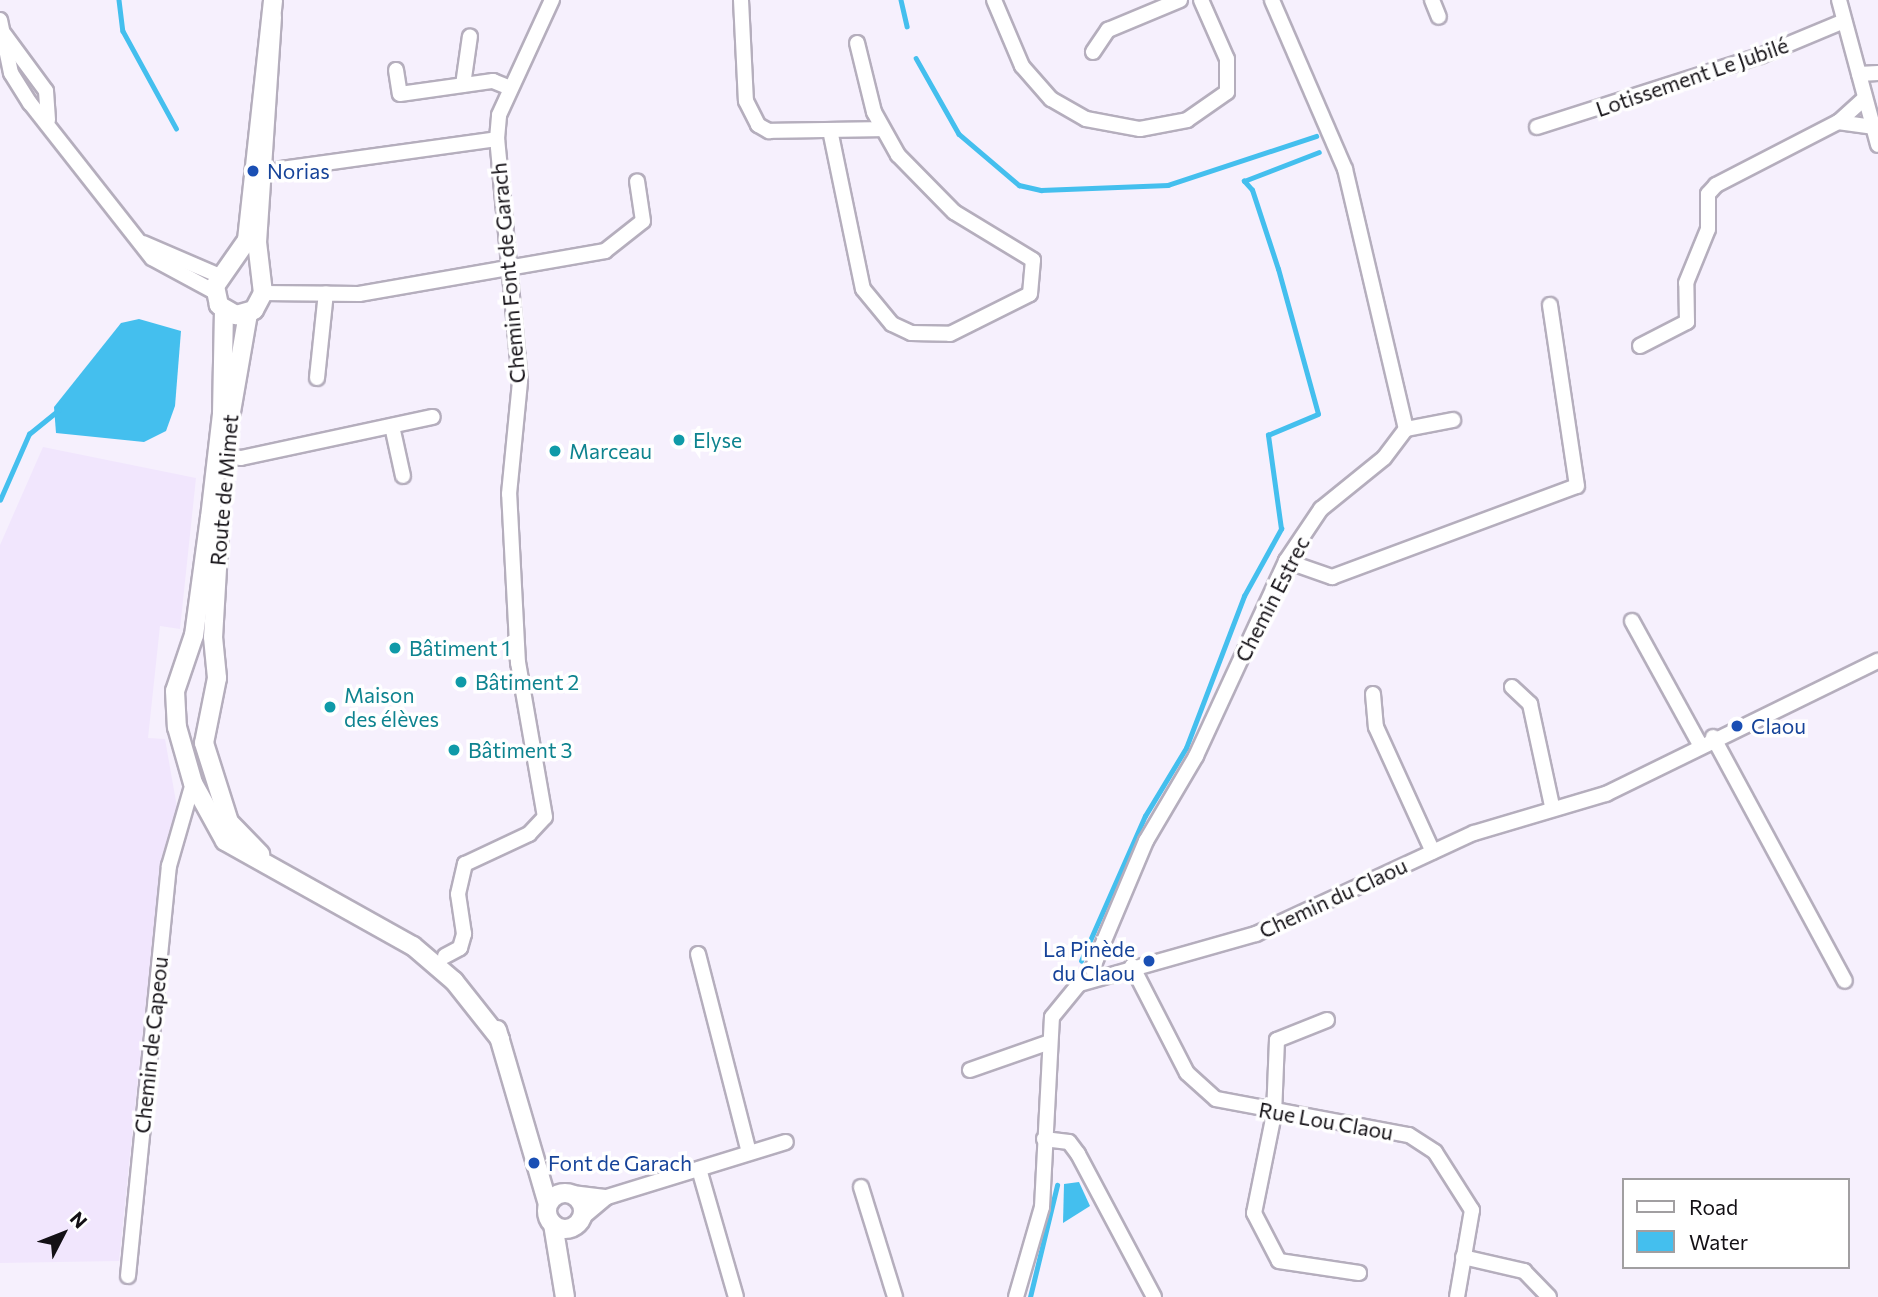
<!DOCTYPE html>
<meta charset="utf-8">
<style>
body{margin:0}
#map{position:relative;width:1878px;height:1297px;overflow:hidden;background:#f6f0fd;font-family:Commissioner,sans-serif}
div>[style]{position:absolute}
.built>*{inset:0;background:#f1e6fd}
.water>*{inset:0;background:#44bfee}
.stream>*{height:4.5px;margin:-2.25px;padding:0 2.25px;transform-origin:2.25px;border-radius:2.25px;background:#44bfee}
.roads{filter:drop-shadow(2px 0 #b5aebd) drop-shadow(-2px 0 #b5aebd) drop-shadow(0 2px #b5aebd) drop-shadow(0 -2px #b5aebd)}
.minor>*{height:14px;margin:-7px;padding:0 7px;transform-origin:7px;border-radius:7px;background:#fff}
.tertiary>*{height:18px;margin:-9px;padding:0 9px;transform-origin:9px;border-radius:9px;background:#fff}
.tertiary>.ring{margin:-9px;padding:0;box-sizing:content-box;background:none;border:18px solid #fff;border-radius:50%}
.dots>*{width:19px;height:19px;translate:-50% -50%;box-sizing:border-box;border:4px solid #fff;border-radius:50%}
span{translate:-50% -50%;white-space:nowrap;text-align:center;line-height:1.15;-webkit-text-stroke:7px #fff;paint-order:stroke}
.street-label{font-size:21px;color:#131015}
.transit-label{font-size:21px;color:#164399}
.left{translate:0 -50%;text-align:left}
.right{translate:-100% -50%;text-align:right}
.culture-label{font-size:21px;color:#0d838f}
.legend{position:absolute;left:1622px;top:1178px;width:228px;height:91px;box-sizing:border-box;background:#fff;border:2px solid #a19fa1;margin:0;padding:9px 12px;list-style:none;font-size:21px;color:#131015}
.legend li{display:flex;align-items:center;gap:14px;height:35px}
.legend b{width:35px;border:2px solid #a19fa1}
.north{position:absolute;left:28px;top:1199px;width:70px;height:70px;-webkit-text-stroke:5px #fff;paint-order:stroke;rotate:48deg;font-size:19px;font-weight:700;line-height:28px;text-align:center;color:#131015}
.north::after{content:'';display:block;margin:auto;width:24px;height:32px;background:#131015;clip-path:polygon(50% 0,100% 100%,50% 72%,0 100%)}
</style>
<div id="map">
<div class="built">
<i style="clip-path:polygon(43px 447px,196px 478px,180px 629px,160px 626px,148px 738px,165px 739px,178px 813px,160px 866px,119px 1261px,0 1263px,0 545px)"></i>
</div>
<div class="water">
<i style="clip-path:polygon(139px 319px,181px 331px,175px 406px,166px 431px,144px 442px,56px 433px,54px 407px,121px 323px)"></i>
<i style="clip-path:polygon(1079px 1182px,1090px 1206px,1063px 1223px,1064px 1184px)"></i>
</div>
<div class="stream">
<i style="left:119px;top:0;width:31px;rotate:83deg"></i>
<i style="left:123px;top:31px;width:111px;rotate:61.3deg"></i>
<i style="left:901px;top:0;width:27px;rotate:77deg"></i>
<i style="left:916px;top:58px;width:87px;rotate:60.5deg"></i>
<i style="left:959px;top:134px;width:79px;rotate:40.4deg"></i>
<i style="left:1019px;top:185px;width:23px;rotate:13deg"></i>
<i style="left:1041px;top:190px;width:127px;rotate:-2.3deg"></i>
<i style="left:1168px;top:185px;width:156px;rotate:-18.3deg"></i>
<i style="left:0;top:500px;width:72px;rotate:-66.3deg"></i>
<i style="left:29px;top:434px;width:38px;rotate:-39deg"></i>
<i style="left:1081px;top:961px;width:158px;rotate:-66.2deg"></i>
<i style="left:1145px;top:816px;width:79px;rotate:-58.9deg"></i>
<i style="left:1186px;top:748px;width:163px;rotate:-69.1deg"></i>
<i style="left:1244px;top:596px;width:77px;rotate:-61.1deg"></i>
<i style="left:1281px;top:529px;width:95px;rotate:-97.9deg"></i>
<i style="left:1268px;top:435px;width:54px;rotate:-22.8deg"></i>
<i style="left:1318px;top:414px;width:150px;rotate:-105.4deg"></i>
<i style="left:1278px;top:269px;width:83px;rotate:-108.2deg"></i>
<i style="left:1252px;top:190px;width:12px;rotate:-132deg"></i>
<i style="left:1244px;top:181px;width:80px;rotate:-21.1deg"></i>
<i style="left:1030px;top:1297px;width:115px;rotate:-76.4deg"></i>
</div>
<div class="roads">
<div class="minor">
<i style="left:741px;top:0;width:101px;rotate:87.2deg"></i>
<i style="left:746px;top:101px;width:27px;rotate:63deg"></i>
<i style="left:758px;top:125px;width:13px;rotate:29deg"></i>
<i style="left:769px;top:131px;width:112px;rotate:-1deg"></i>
<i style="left:994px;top:0;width:72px;rotate:67deg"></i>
<i style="left:1022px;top:66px;width:44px;rotate:48.7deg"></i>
<i style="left:1051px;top:99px;width:40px;rotate:29.7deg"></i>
<i style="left:1086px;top:119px;width:55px;rotate:10.5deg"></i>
<i style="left:1140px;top:129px;width:48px;rotate:-10.8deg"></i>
<i style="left:1187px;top:120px;width:49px;rotate:-35deg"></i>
<i style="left:1227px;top:92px;width:33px;rotate:-90deg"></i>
<i style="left:1227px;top:59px;width:64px;rotate:-113.8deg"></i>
<i style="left:1432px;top:0;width:18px;rotate:68deg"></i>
<i style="left:1839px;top:0;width:150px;rotate:74.9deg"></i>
<i style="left:0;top:20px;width:54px;rotate:78.3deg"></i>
<i style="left:11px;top:73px;width:36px;rotate:58deg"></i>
<i style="left:30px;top:103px;width:197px;rotate:51.8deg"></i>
<i style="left:152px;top:258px;width:72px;rotate:28.4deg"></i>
<i style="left:4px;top:34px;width:71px;rotate:53.6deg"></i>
<i style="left:46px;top:91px;width:29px;rotate:86deg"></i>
<i style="left:1093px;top:52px;width:27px;rotate:-56deg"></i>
<i style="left:1108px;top:30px;width:78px;rotate:-22.6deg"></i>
<i style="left:396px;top:70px;width:24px;rotate:81deg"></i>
<i style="left:400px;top:94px;width:94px;rotate:-8deg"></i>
<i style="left:493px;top:81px;width:18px;rotate:22deg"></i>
<i style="left:1859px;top:74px;width:19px;rotate:-3deg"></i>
<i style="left:463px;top:85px;width:49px;rotate:-81.9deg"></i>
<i style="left:1865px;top:98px;width:36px;rotate:138deg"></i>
<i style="left:1838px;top:122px;width:35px;rotate:8deg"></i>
<i style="left:1537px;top:127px;width:234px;rotate:-17.7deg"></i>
<i style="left:1760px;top:56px;width:91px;rotate:-22.6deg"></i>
<i style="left:830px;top:130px;width:162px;rotate:78.3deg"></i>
<i style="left:863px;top:289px;width:45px;rotate:50.4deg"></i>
<i style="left:892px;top:324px;width:21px;rotate:25deg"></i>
<i style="left:911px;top:333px;width:39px;rotate:1deg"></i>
<i style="left:950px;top:334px;width:89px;rotate:-26.6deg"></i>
<i style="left:1030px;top:294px;width:34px;rotate:-85deg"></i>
<i style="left:1033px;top:260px;width:92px;rotate:-148.7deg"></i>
<i style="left:954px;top:212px;width:80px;rotate:-134.5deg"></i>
<i style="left:898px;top:155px;width:49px;rotate:-119.2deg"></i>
<i style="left:874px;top:112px;width:71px;rotate:-103.8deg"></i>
<i style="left:281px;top:169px;width:218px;rotate:-7.9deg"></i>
<i style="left:143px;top:243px;width:84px;rotate:23.2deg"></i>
<i style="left:263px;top:293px;width:96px;rotate:0.6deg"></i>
<i style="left:359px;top:294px;width:250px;rotate:-9.9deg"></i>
<i style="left:605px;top:251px;width:48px;rotate:-38.3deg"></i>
<i style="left:643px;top:221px;width:40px;rotate:-98.5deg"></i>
<i style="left:1640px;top:346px;width:53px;rotate:-27.1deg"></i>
<i style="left:1687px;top:322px;width:39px;rotate:-91deg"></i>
<i style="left:1686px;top:283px;width:58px;rotate:-67.8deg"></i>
<i style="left:1708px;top:229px;width:35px;rotate:-90deg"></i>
<i style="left:1708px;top:194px;width:12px;rotate:-48deg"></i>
<i style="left:1716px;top:185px;width:137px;rotate:-27.3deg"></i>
<i style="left:317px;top:378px;width:85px;rotate:-84deg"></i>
<i style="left:392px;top:426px;width:51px;rotate:77.6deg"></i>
<i style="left:1406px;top:429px;width:48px;rotate:-10.8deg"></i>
<i style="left:217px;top:455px;width:24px;rotate:7deg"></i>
<i style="left:241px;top:458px;width:196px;rotate:-12.1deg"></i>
<i style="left:1286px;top:561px;width:49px;rotate:19.2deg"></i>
<i style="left:1332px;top:577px;width:261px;rotate:-20.4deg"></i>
<i style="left:1577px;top:486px;width:183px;rotate:-98.5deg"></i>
<i style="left:1632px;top:621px;width:139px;rotate:61.2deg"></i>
<i style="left:1512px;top:687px;width:25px;rotate:43deg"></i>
<i style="left:1530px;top:704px;width:104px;rotate:77.8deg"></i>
<i style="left:1373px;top:694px;width:33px;rotate:85deg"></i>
<i style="left:1376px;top:727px;width:137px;rotate:65.5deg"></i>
<i style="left:1713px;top:737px;width:277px;rotate:61.6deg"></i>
<i style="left:698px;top:954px;width:205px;rotate:75.6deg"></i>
<i style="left:445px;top:956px;width:17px;rotate:-28deg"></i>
<i style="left:460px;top:948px;width:15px;rotate:-74deg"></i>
<i style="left:464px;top:934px;width:40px;rotate:-98.5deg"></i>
<i style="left:458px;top:894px;width:31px;rotate:-77deg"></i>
<i style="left:465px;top:864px;width:71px;rotate:-25.1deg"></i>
<i style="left:529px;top:834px;width:23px;rotate:-47deg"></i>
<i style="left:545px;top:817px;width:156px;rotate:-99.9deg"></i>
<i style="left:518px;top:663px;width:169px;rotate:-93deg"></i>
<i style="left:509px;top:494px;width:114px;rotate:-84.4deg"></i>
<i style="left:520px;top:381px;width:243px;rotate:-95.4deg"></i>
<i style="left:497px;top:139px;width:24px;rotate:-85deg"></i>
<i style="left:499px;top:115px;width:127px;rotate:-65.3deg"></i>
<i style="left:1132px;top:966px;width:120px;rotate:62.8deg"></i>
<i style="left:1187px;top:1073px;width:39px;rotate:42deg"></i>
<i style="left:1216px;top:1099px;width:196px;rotate:10.6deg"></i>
<i style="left:1409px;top:1135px;width:31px;rotate:33deg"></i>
<i style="left:1435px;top:1152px;width:69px;rotate:57.5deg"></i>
<i style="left:1472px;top:1210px;width:88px;rotate:99.8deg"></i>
<i style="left:1095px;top:978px;width:11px;rotate:-100deg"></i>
<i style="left:1093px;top:967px;width:137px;rotate:-67.2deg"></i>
<i style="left:1146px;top:841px;width:99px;rotate:-59.5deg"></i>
<i style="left:1196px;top:756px;width:215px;rotate:-65.2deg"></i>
<i style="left:1286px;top:561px;width:63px;rotate:-56.1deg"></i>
<i style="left:1321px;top:509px;width:81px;rotate:-39deg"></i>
<i style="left:1384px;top:458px;width:36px;rotate:-53deg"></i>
<i style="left:1406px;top:429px;width:267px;rotate:-103.2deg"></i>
<i style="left:1345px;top:169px;width:184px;rotate:-113.4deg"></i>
<i style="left:1327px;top:1020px;width:54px;rotate:158.2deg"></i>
<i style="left:1277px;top:1040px;width:74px;rotate:92.3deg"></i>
<i style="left:1274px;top:1114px;width:101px;rotate:101.4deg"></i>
<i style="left:1254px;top:1213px;width:54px;rotate:62.5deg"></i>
<i style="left:1279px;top:1261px;width:81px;rotate:8.5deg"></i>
<i style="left:970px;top:1070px;width:82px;rotate:-19.3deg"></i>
<i style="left:1044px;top:1139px;width:25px;rotate:7deg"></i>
<i style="left:1069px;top:1142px;width:15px;rotate:53deg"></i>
<i style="left:1078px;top:1154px;width:162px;rotate:62deg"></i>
<i style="left:699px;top:1169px;width:133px;rotate:73.9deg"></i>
<i style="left:861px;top:1187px;width:115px;rotate:72.8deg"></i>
<i style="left:572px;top:1193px;width:35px;rotate:7deg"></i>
<i style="left:607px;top:1197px;width:33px;rotate:140deg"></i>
<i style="left:607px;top:1197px;width:187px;rotate:-17.1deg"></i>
<i style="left:1463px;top:1257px;width:63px;rotate:12.9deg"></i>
<i style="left:1524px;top:1271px;width:36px;rotate:46deg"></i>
<i style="left:128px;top:1276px;width:412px;rotate:-84.3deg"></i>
<i style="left:169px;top:866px;width:86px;rotate:-73.9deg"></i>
<i style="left:1016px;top:1297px;width:94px;rotate:-73.9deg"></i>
<i style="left:1042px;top:1207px;width:190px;rotate:-87deg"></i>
<i style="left:1052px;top:1017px;width:43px;rotate:-50.7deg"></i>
<i style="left:1079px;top:984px;width:184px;rotate:-15.8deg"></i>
<i style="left:1256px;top:934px;width:240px;rotate:-24.9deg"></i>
<i style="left:1474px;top:833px;width:138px;rotate:-16.5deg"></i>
<i style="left:1606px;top:794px;width:303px;rotate:-26.1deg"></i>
</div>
<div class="tertiary">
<i style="left:272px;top:17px;width:225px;rotate:93.8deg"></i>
<i style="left:257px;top:242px;width:51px;rotate:83.3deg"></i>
<i style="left:263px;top:293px;width:19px;rotate:118deg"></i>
<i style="left:254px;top:310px;width:19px;rotate:164deg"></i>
<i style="left:236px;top:315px;width:20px;rotate:-150deg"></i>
<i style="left:219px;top:305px;width:19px;rotate:-102deg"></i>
<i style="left:215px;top:286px;width:56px;rotate:-55.2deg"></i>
<i style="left:247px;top:240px;width:241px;rotate:-83.8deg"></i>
<i style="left:224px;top:310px;width:104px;rotate:91.1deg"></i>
<i style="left:222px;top:414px;width:104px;rotate:96.6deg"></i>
<i style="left:210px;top:517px;width:119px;rotate:97.7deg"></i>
<i style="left:194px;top:635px;width:59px;rotate:108.7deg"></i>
<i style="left:175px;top:691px;width:36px;rotate:87deg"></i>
<i style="left:177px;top:727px;width:58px;rotate:74.1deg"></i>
<i style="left:193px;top:783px;width:66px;rotate:61.1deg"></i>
<i style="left:225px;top:841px;width:215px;rotate:29.2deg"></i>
<i style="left:413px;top:946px;width:54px;rotate:40.5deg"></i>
<i style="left:454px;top:981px;width:74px;rotate:51.6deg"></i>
<i style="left:231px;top:412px;width:99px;rotate:-80.2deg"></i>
<i style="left:220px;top:517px;width:120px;rotate:93.3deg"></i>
<i style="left:213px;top:637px;width:41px;rotate:84.4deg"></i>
<i style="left:217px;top:678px;width:66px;rotate:101.3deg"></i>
<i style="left:204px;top:743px;width:83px;rotate:72.4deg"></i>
<i style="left:229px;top:822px;width:45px;rotate:45.9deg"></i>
<i style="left:497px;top:1030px;width:181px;rotate:73.7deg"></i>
<i class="ring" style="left:547px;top:1193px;width:18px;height:18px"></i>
<i style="left:553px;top:1224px;width:74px;rotate:80.7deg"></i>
</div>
</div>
<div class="dots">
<i style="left:253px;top:171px;background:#1a4fb4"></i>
<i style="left:679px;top:440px;background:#0f9aa8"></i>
<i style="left:555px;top:451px;background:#0f9aa8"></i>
<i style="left:395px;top:648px;background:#0f9aa8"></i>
<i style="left:461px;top:682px;background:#0f9aa8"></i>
<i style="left:330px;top:707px;background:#0f9aa8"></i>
<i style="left:1737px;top:726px;background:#1a4fb4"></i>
<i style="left:454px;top:750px;background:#0f9aa8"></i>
<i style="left:1149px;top:961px;background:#1a4fb4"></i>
<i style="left:534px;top:1163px;background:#1a4fb4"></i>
</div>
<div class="street-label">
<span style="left:1692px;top:77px;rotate:-19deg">Lotissement Le Jubilé</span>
<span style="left:508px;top:273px;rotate:-95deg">Chemin Font de Garach</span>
<span style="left:224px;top:490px;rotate:-85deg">Route de Mimet</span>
<span style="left:1272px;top:599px;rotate:-63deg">Chemin Estrec</span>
<span style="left:1333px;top:898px;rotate:-25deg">Chemin du Claou</span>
<span style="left:151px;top:1045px;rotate:-84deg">Chemin de Capeou</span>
<span style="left:1326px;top:1121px;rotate:10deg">Rue Lou Claou</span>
</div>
<div class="transit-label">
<span class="left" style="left:267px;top:171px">Norias</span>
<span class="left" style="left:1751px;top:726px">Claou</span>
<span class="right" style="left:1135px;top:961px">La Pinède<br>du Claou</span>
<span class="left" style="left:548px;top:1163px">Font de Garach</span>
</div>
<div class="culture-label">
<span class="left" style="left:693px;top:440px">Elyse</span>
<span class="left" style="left:569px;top:451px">Marceau</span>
<span class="left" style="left:409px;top:648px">Bâtiment 1</span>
<span class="left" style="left:475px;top:682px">Bâtiment 2</span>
<span class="left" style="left:344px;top:707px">Maison<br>des élèves</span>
<span class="left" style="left:468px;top:750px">Bâtiment 3</span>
</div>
<ul class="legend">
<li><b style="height:9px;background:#fff"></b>Road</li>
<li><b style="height:19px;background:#44bfee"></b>Water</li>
</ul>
<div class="north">N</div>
</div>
